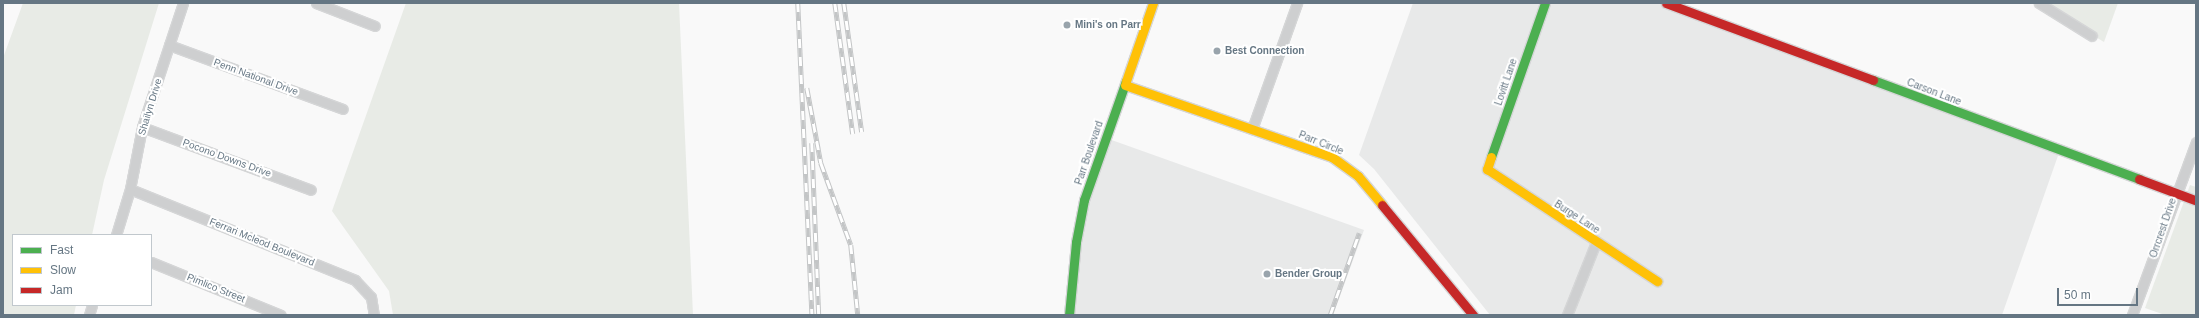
<!DOCTYPE html>
<style>
body{margin:0}
#map{position:relative;width:2199px;height:318px;overflow:hidden;background:#f9f9f9;font-family:Arial,sans-serif}
div>[style]{position:absolute}
.built>*{inset:0;background:#e8e9e9}
.green>*{inset:0;background:#e8ebe6}
.roads{filter:drop-shadow(1px 0 #d5d6d7) drop-shadow(-1px 0 #d5d6d7) drop-shadow(0 1px #d5d6d7) drop-shadow(0 -1px #d5d6d7)}
.street>*{height:9px;margin:-4.5px;padding:0 4.5px;transform-origin:4.5px;border-radius:4.5px;background:#cecfd0}
.fast>*{height:9px;margin:-4.5px;padding:0 4.5px;transform-origin:4.5px;border-radius:4.5px;background:#4caf50}
.slow>*{height:9px;margin:-4.5px;padding:0 4.5px;transform-origin:4.5px;border-radius:4.5px;background:#ffc107}
.jam>*{height:9px;margin:-4.5px;padding:0 4.5px;transform-origin:4.5px;border-radius:4.5px;background:#c62828}
.rail>*{height:4.5px;margin-top:-2.25px;transform-origin:0;background:repeating-linear-gradient(90deg,#fff 0 9px,#c3c5c6 0 18px);box-sizing:border-box;border-block:1px solid #c3c5c6}
.dots>*{width:11px;height:11px;translate:-50% -50%;box-sizing:border-box;border:2px solid #fff;border-radius:50%}
span{translate:-50% -50%;white-space:nowrap;text-align:center;line-height:1.15;-webkit-text-stroke:4px #fff;paint-order:stroke}
.poi-label{font-size:10px;color:#657683;font-weight:700}
.left{translate:0 -50%;text-align:left}
.street-label{font-size:10px;color:#657683}
.frame{position:absolute;inset:0;border:4px solid #657683;pointer-events:none}
.legend{position:absolute;left:12px;top:234px;width:140px;height:72px;box-sizing:border-box;background:#fff;border:1px solid #c1c8cd;margin:0;padding:5px 7px;list-style:none;font-size:12px;color:#657683}
.legend li{display:flex;align-items:center;gap:8px;height:20px}
.legend b{width:20px;border:1px solid #c1c8cd}
.scale{position:absolute;left:2057px;top:288px;width:81px;height:18px;box-sizing:border-box;border:2px solid #657683;border-top:0;padding-left:5px;font-size:12px;line-height:14px;white-space:nowrap;color:#657683;-webkit-text-stroke:3px #fff;paint-order:stroke}
</style>
<div id="map">
<div class="built">
<i style="clip-path:polygon(1413px 3px,1666px 3px,2060px 150px,2002px 315px,1490px 315px,1374px 169px,1359px 155px)"></i>
<i style="clip-path:polygon(1106px 138px,1364px 230px,1333px 315px,1069px 315px,1076px 242px)"></i>
</div>
<div class="green">
<i style="clip-path:polygon(23px 3px,159px 3px,104px 180px,92px 235px,13px 235px,13px 305px,76px 305px,74px 315px,3px 315px,3px 58px)"></i>
<i style="clip-path:polygon(406px 3px,679px 3px,693px 315px,393px 315px,389px 291px,332px 211px)"></i>
<i style="clip-path:polygon(2039px 3px,2118px 3px,2104px 42px)"></i>
<i style="clip-path:polygon(2190px 185px,2196px 187px,2196px 315px,2165px 315px,2145px 308px)"></i>
</div>
<div class="roads">
<div class="street">
<i style="left:316px;top:3px;width:63px;rotate:21.3deg"></i>
<i style="left:2039px;top:3px;width:62px;rotate:31.9deg"></i>
<i style="left:169px;top:45px;width:185px;rotate:20.2deg"></i>
<i style="left:142px;top:127px;width:180px;rotate:20.4deg"></i>
<i style="left:1252px;top:129px;width:134px;rotate:-70.3deg"></i>
<i style="left:130px;top:189px;width:243px;rotate:22deg"></i>
<i style="left:355px;top:280px;width:23px;rotate:47deg"></i>
<i style="left:371px;top:297px;width:18px;rotate:81deg"></i>
<i style="left:116px;top:235px;width:48px;rotate:-73.1deg"></i>
<i style="left:130px;top:189px;width:63px;rotate:-79deg"></i>
<i style="left:142px;top:127px;width:131px;rotate:-71.7deg"></i>
<i style="left:151px;top:262px;width:140px;rotate:22.2deg"></i>
<i style="left:89px;top:315px;width:10px;rotate:-73deg"></i>
<i style="left:1567px;top:315px;width:79px;rotate:-68.3deg"></i>
<i style="left:2132px;top:315px;width:184px;rotate:-69.7deg"></i>
</div>
<div class="fast">
<i style="left:1873px;top:80px;width:284px;rotate:20.4deg"></i>
<i style="left:1491px;top:157px;width:163px;rotate:-70.7deg"></i>
<i style="left:1069px;top:315px;width:73px;rotate:-84.5deg"></i>
<i style="left:1076px;top:242px;width:43px;rotate:-79.2deg"></i>
<i style="left:1084px;top:200px;width:126px;rotate:-70.6deg"></i>
</div>
<div class="slow">
<i style="left:1126px;top:81px;width:83px;rotate:-70.9deg"></i>
<i style="left:1125px;top:85px;width:219px;rotate:19.2deg"></i>
<i style="left:1332px;top:157px;width:32px;rotate:36deg"></i>
<i style="left:1358px;top:176px;width:38px;rotate:50deg"></i>
<i style="left:1491px;top:157px;width:13px;rotate:108deg"></i>
<i style="left:1487px;top:169px;width:204px;rotate:33.4deg"></i>
</div>
<div class="jam">
<i style="left:1666px;top:3px;width:221px;rotate:20.4deg"></i>
<i style="left:2139px;top:179px;width:60px;rotate:20.6deg"></i>
<i style="left:1382px;top:205px;width:143px;rotate:50.4deg"></i>
</div>
</div>
<div class="rail">
<i style="left:798px;top:3px;width:312px;rotate:87.4deg"></i>
<i style="left:835px;top:3px;width:132px;rotate:82.2deg"></i>
<i style="left:844px;top:3px;width:130px;rotate:82.1deg"></i>
<i style="left:807px;top:88px;width:76px;rotate:79.4deg"></i>
<i style="left:821px;top:163px;width:87px;rotate:69.9deg"></i>
<i style="left:851px;top:245px;width:70px;rotate:84.3deg"></i>
<i style="left:812px;top:143px;width:172px;rotate:87.7deg"></i>
<i style="left:1330px;top:315px;width:87px;rotate:-70.5deg"></i>
</div>
<div class="dots">
<i style="left:1067px;top:25px;background:#99a4ac"></i>
<i style="left:1217px;top:51px;background:#99a4ac"></i>
<i style="left:1267px;top:274px;background:#99a4ac"></i>
</div>
<div class="poi-label">
<span class="left" style="left:1075px;top:25px">Mini's on Parr</span>
<span class="left" style="left:1225px;top:51px">Best Connection</span>
<span class="left" style="left:1275px;top:274px">Bender Group</span>
</div>
<div class="street-label">
<span style="left:256px;top:77px;rotate:20deg">Penn National Drive</span>
<span style="left:1506px;top:82px;rotate:-71deg">Lovitt Lane</span>
<span style="left:1934px;top:92px;rotate:21deg">Carson Lane</span>
<span style="left:150px;top:107px;rotate:-73deg">Shailyn Drive</span>
<span style="left:1321px;top:143px;rotate:22deg">Parr Circle</span>
<span style="left:1089px;top:153px;rotate:-71deg">Parr Boulevard</span>
<span style="left:227px;top:158px;rotate:20deg">Pocono Downs Drive</span>
<span style="left:1577px;top:217px;rotate:33deg">Burge Lane</span>
<span style="left:2163px;top:228px;rotate:-71deg">Orrcrest Drive</span>
<span style="left:262px;top:242px;rotate:22deg">Ferrari Mcleod Boulevard</span>
<span style="left:216px;top:288px;rotate:22deg">Pimlico Street</span>
</div>
<div class="frame"></div>
<ul class="legend">
<li><b style="height:5px;background:#4caf50"></b>Fast</li>
<li><b style="height:5px;background:#ffc107"></b>Slow</li>
<li><b style="height:5px;background:#c62828"></b>Jam</li>
</ul>
<div class="scale">50 m</div>
</div>
